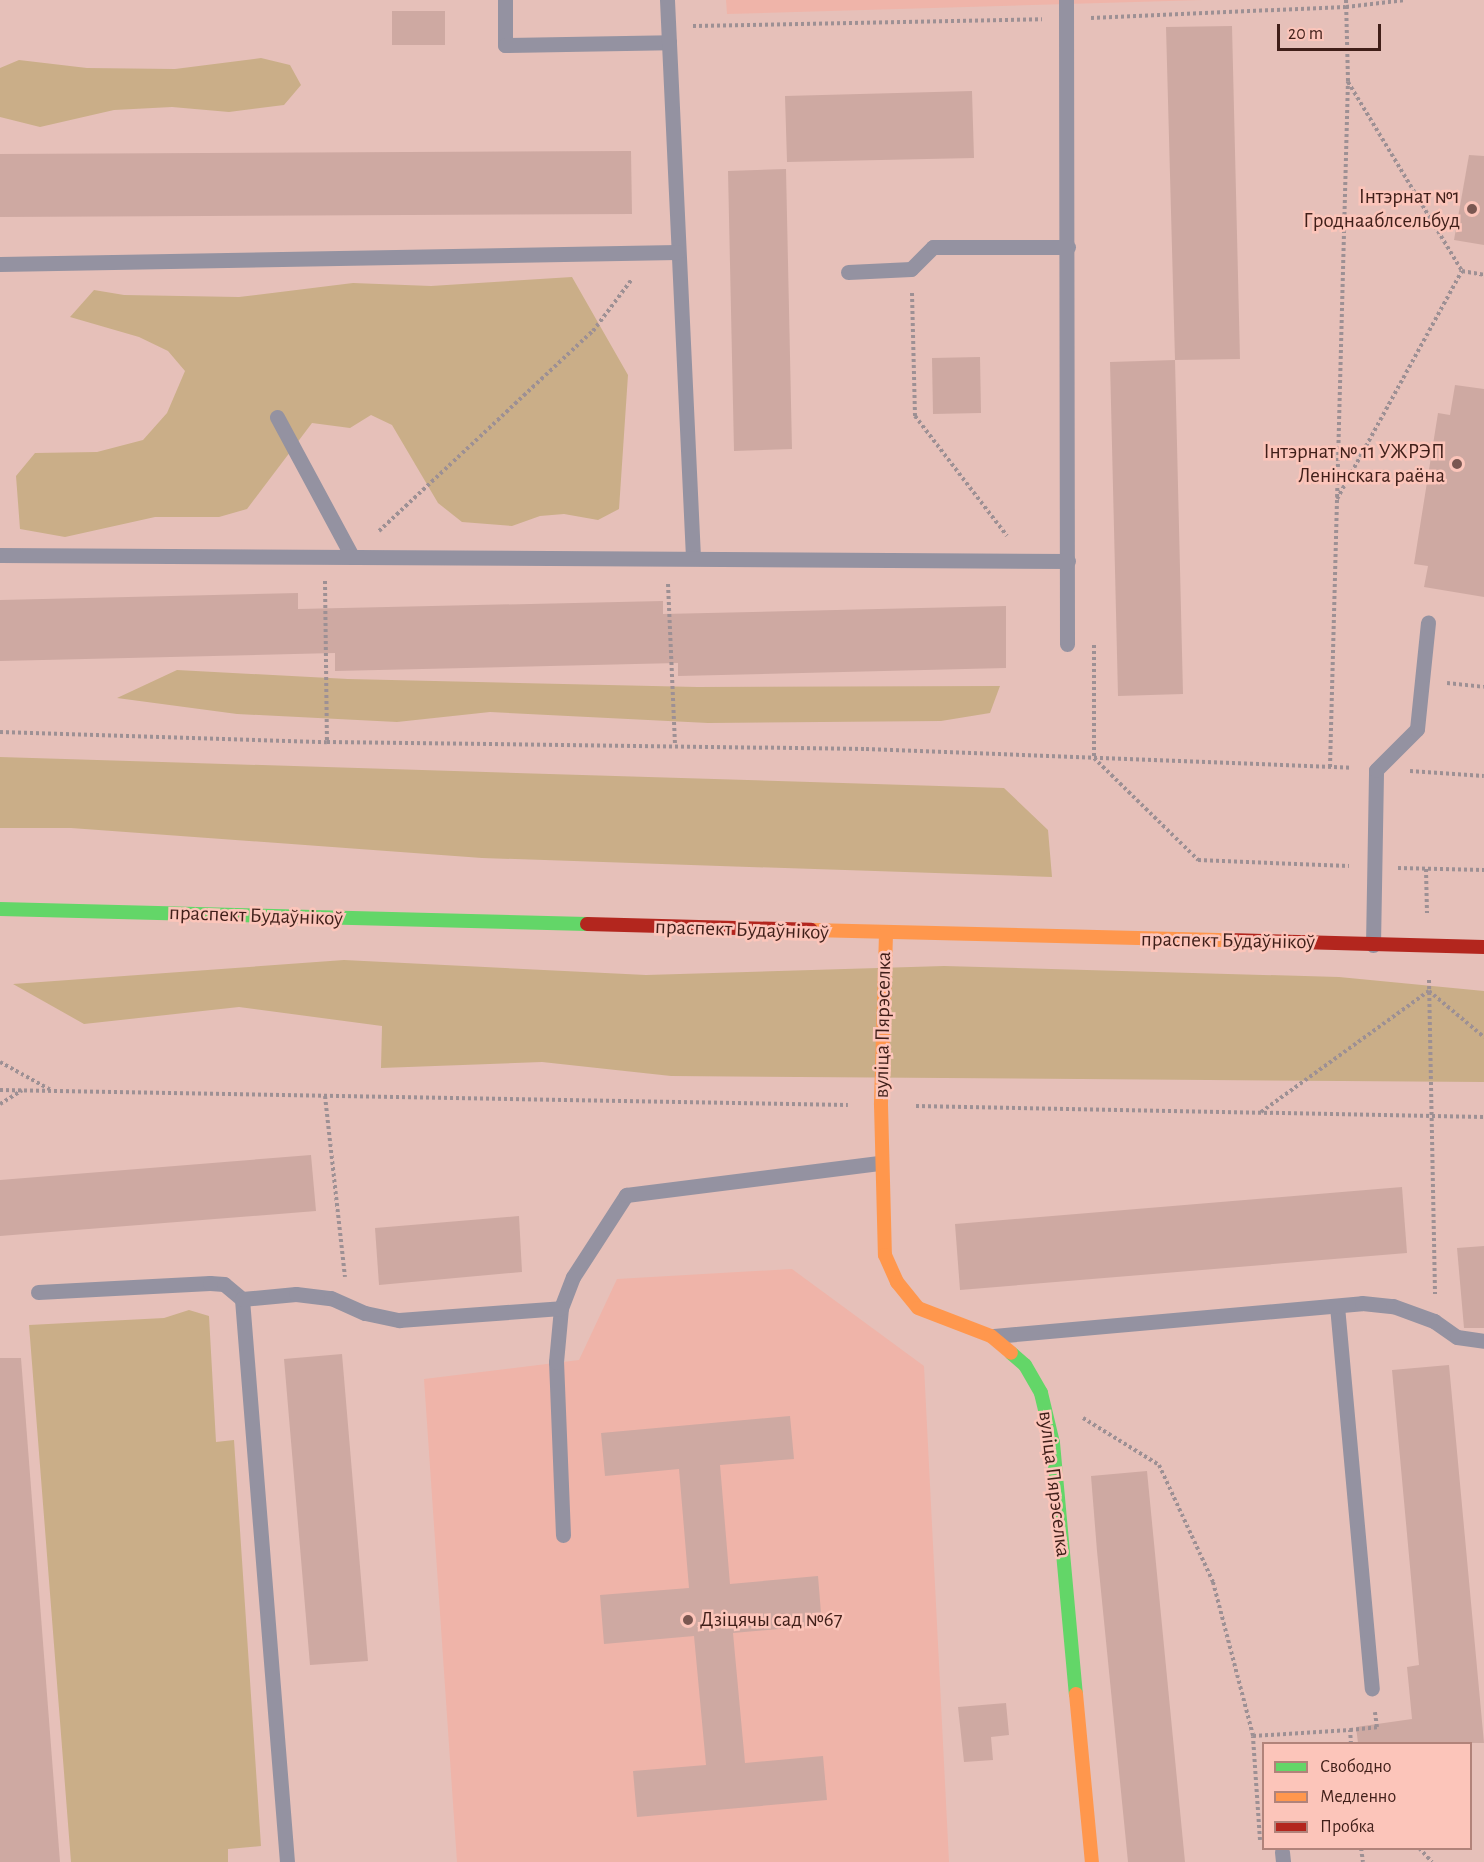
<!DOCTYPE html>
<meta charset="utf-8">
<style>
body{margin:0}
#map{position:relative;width:1484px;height:1862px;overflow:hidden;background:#e6c0b9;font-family:"Alegreya Sans",sans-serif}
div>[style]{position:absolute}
.built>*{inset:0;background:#efb4a9}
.green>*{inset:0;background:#caae88}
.building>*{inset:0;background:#cea9a2}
.path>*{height:4px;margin-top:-2px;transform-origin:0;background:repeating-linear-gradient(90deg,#9d9094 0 3px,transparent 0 6px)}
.lane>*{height:15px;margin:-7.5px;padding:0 7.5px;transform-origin:7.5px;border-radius:7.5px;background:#9492a1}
.fast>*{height:14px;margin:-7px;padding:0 7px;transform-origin:7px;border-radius:7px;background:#63d668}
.slow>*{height:14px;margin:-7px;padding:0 7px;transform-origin:7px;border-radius:7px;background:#ff974d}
.jam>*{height:14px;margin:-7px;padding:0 7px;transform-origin:7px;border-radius:7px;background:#b3261e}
.dots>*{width:16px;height:16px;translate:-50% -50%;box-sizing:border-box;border:3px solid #fcc5ba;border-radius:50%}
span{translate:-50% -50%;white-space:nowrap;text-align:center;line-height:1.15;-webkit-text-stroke:5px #fcc5ba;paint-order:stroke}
.poi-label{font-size:21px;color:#401f19}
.right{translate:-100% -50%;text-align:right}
.left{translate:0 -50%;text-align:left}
.street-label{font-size:21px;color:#401f19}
.legend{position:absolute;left:1262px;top:1742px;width:210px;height:108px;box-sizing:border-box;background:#fcc5ba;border:2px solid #b1837a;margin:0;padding:8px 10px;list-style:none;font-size:18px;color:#401f19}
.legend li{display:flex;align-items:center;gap:12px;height:30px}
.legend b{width:30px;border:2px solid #b1837a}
.scale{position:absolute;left:1277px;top:24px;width:104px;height:27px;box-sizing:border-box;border:3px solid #401f19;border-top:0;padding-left:8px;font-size:18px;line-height:21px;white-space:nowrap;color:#401f19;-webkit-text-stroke:4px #fcc5ba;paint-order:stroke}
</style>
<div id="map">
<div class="built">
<i style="clip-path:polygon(726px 0,1203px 0,727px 14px)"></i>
<i style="clip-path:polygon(792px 1269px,924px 1366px,949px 1862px,457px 1862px,424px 1379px,579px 1360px,617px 1279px)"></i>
</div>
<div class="green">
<i style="clip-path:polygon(261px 58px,290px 65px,301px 85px,284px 105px,229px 112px,172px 107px,114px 110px,40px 127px,0 117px,0 68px,19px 60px,87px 68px,175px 69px)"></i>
<i style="clip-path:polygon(572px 277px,628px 375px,619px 509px,598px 520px,564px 514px,540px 516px,512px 526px,462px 522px,438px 503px,392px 425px,371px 415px,350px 428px,312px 423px,247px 509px,219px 517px,155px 517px,65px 537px,20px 529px,16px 476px,35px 453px,97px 452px,143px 440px,167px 413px,185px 371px,168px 351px,139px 337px,70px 317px,94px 290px,124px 295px,239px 297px,353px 283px,431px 286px)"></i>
<i style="clip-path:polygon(177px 670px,348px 679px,697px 687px,1000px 686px,990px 713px,941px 721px,708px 723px,490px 712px,397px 722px,237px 714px,117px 698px)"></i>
<i style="clip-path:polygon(0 757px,1004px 788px,1048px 830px,1052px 877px,482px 858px,71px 828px,0 828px)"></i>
<i style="clip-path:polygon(344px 960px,646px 975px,944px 966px,1339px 977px,1484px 991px,1484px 1082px,671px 1076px,542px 1062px,381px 1068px,382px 1026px,239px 1007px,84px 1024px,13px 984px)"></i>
<i style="clip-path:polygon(189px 1310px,209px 1316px,216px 1442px,234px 1440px,261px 1846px,228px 1849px,228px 1862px,71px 1862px,29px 1325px,164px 1318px)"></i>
</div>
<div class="building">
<i style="clip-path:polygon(392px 11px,445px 11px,445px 45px,392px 45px)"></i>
<i style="clip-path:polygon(1232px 26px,1240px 359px,1175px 360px,1166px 27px)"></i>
<i style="clip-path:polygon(972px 91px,974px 158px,787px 162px,785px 96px)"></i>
<i style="clip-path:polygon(631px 151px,632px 214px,0 217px,0 154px)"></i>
<i style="clip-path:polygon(1469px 155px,1484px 156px,1484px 245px,1454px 240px)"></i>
<i style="clip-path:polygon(786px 169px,792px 449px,734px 451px,728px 171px)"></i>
<i style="clip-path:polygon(980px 357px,981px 413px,933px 414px,932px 358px)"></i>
<i style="clip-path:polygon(1175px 360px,1183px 694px,1118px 696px,1110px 362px)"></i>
<i style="clip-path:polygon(1455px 385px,1484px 389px,1484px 597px,1424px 587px,1428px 566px,1414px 564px,1438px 413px,1450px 415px)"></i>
<i style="clip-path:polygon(298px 593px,298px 609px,663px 601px,663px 614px,1006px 606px,1006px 668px,678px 676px,678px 663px,335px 671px,335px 653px,0 661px,0 600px)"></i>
<i style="clip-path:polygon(311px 1155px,316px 1211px,0 1236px,0 1180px)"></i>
<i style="clip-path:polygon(1402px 1187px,1407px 1253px,960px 1290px,955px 1224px)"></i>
<i style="clip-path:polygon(519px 1216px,522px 1272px,379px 1285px,375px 1228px)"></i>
<i style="clip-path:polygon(1484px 1246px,1484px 1328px,1464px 1328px,1457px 1248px)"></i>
<i style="clip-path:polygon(342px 1354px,368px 1661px,310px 1665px,284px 1359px)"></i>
<i style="clip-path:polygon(0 1358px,21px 1358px,60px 1862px,0 1862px)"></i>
<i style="clip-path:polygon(1449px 1365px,1484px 1743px,1358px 1743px,1356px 1727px,1412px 1719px,1407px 1667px,1419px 1665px,1392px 1370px)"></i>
<i style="clip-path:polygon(790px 1416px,794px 1459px,720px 1465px,730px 1584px,818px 1576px,822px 1625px,733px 1633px,745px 1763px,823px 1756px,827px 1800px,637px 1817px,633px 1771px,706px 1765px,694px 1636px,604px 1644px,600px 1595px,689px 1588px,679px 1469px,605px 1476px,601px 1433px)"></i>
<i style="clip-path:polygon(1147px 1471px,1185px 1862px,1128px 1862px,1097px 1551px,1091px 1476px)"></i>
<i style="clip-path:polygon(1006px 1703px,1009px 1735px,991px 1737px,993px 1760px,964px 1762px,958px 1707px)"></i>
</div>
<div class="path">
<i style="left:1091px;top:18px;width:255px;rotate:-2.5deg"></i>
<i style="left:1346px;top:7px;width:60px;rotate:-6.7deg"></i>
<i style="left:693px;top:26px;width:349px;rotate:-1.1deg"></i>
<i style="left:1348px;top:82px;width:221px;rotate:58.9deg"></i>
<i style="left:912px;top:293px;width:123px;rotate:88.6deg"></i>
<i style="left:915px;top:416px;width:151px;rotate:52.5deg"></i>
<i style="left:1337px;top:499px;width:260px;rotate:-61.3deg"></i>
<i style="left:1462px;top:271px;width:22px;rotate:10deg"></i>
<i style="left:379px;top:531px;width:293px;rotate:-43.1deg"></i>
<i style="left:593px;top:331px;width:65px;rotate:-53.1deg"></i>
<i style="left:325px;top:581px;width:161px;rotate:89.3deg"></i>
<i style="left:668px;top:584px;width:162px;rotate:87.5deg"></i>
<i style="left:1094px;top:645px;width:113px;rotate:90deg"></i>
<i style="left:1094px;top:758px;width:146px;rotate:44.4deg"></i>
<i style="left:1198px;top:860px;width:151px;rotate:2.3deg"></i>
<i style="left:1447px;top:683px;width:37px;rotate:6deg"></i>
<i style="left:0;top:732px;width:327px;rotate:1.8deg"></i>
<i style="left:327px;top:742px;width:539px;rotate:0.74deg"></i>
<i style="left:866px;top:749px;width:486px;rotate:2.2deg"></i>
<i style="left:1330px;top:767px;width:686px;rotate:-88.5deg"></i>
<i style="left:1348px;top:81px;width:81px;rotate:-91.4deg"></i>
<i style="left:1410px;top:771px;width:74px;rotate:3.9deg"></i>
<i style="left:1398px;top:868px;width:86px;rotate:1.3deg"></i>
<i style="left:1426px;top:869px;width:44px;rotate:88.7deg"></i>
<i style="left:1429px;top:980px;width:314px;rotate:88.9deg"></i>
<i style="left:0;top:1062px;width:58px;rotate:28.8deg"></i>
<i style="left:0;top:1090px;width:848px;rotate:1.01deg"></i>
<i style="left:325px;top:1096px;width:182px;rotate:83.7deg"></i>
<i style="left:0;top:1104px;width:26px;rotate:-32deg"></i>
<i style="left:916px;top:1106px;width:568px;rotate:1.11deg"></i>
<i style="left:1261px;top:1112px;width:207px;rotate:-35.8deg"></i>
<i style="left:1429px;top:991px;width:72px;rotate:39.9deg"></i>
<i style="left:1083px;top:1418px;width:89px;rotate:31.7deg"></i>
<i style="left:1159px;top:1465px;width:129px;rotate:65.2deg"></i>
<i style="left:1213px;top:1582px;width:159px;rotate:75.4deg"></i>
<i style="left:1351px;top:1744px;width:14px;rotate:-94deg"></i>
<i style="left:1350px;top:1730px;width:27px;rotate:-6deg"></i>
<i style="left:1377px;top:1727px;width:15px;rotate:-98deg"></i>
<i style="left:1260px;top:1840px;width:104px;rotate:-93.9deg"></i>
<i style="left:1253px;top:1736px;width:97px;rotate:-3.5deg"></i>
<i style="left:1361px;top:1848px;width:14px;rotate:82deg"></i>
<i style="left:1419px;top:1848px;width:19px;rotate:47deg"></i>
</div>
<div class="lane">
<i style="left:505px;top:0;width:45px;rotate:90deg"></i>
<i style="left:505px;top:45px;width:164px;rotate:-1deg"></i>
<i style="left:667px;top:0;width:558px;rotate:87.33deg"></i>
<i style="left:1066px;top:0;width:644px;rotate:89.91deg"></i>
<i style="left:0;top:264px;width:677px;rotate:-1.02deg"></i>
<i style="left:848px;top:272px;width:63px;rotate:-2.7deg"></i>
<i style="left:911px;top:269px;width:31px;rotate:-45deg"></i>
<i style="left:933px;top:247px;width:135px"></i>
<i style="left:277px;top:417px;width:158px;rotate:61.7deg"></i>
<i style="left:0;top:555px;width:1068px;rotate:0.32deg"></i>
<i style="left:1373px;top:945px;width:175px;rotate:-89deg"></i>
<i style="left:1376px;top:770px;width:58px;rotate:-45deg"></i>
<i style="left:1417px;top:729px;width:107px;rotate:-84.1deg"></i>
<i style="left:38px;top:1292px;width:172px;rotate:-3deg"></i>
<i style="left:210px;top:1283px;width:14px;rotate:4deg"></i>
<i style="left:224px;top:1284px;width:23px;rotate:40deg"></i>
<i style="left:1337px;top:1306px;width:384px;rotate:84.8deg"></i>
<i style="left:994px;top:1336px;width:369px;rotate:-5.1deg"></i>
<i style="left:1362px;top:1303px;width:31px;rotate:6deg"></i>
<i style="left:1393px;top:1306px;width:44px;rotate:20.1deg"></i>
<i style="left:1434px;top:1321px;width:28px;rotate:35deg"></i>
<i style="left:1457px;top:1337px;width:27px;rotate:8deg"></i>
<i style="left:563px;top:1535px;width:173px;rotate:-92.3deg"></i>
<i style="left:556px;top:1362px;width:54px;rotate:-84.7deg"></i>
<i style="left:561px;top:1308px;width:33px;rotate:-69deg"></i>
<i style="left:573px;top:1277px;width:98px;rotate:-57.1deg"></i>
<i style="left:626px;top:1195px;width:257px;rotate:-7.2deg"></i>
<i style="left:1282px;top:1852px;width:10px;rotate:84deg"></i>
<i style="left:287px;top:1862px;width:565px;rotate:-94.57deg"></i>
<i style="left:242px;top:1299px;width:54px;rotate:-5.3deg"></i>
<i style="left:296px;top:1294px;width:35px;rotate:7deg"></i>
<i style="left:331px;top:1298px;width:37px;rotate:24deg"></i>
<i style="left:365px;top:1313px;width:35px;rotate:12deg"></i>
<i style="left:399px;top:1320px;width:162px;rotate:-4.2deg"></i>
</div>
<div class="fast">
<i style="left:0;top:909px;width:587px;rotate:1.46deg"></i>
<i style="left:1011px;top:1353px;width:18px;rotate:41deg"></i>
<i style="left:1025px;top:1365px;width:32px;rotate:60deg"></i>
<i style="left:1041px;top:1393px;width:51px;rotate:76.5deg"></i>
<i style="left:1053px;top:1443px;width:252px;rotate:84.8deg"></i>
</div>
<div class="slow">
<i style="left:811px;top:930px;width:418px;rotate:1.4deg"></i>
<i style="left:886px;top:934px;width:171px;rotate:91.7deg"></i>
<i style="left:881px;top:1105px;width:150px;rotate:88.5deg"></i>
<i style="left:885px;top:1255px;width:30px;rotate:66deg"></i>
<i style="left:897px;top:1282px;width:33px;rotate:51deg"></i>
<i style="left:918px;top:1308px;width:78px;rotate:21deg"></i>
<i style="left:991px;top:1336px;width:26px;rotate:40deg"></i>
<i style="left:1076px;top:1694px;width:169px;rotate:84.6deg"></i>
</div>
<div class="jam">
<i style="left:587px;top:924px;width:224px;rotate:1.5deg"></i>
<i style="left:1229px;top:940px;width:255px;rotate:1.6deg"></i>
</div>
<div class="dots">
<i style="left:1472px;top:209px;background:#7a5751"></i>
<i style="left:1457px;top:464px;background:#7a5751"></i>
<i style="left:688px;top:1620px;background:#7a5751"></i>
</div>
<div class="poi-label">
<span class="right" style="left:1460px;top:209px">Інтэрнат №1<br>Гроднааблсельбуд</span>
<span class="right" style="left:1445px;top:464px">Інтэрнат № 11 УЖРЭП<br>Ленінскага раёна</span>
<span class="left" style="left:700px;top:1620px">Дзіцячы сад №67</span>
</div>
<div class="street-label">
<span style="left:256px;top:916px;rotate:2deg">праспект Будаўнікоў</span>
<span style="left:742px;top:930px;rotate:2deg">праспект Будаўнікоў</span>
<span style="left:1228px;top:941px;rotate:1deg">праспект Будаўнікоў</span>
<span style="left:883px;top:1025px;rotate:-89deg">вуліца Пярэселка</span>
<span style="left:1054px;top:1484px;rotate:83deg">вуліца Пярэселка</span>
</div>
<ul class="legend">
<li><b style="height:8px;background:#63d668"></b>Свободно</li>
<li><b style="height:8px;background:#ff974d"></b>Медленно</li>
<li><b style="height:8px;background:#b3261e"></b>Пробка</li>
</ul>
<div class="scale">20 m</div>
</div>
